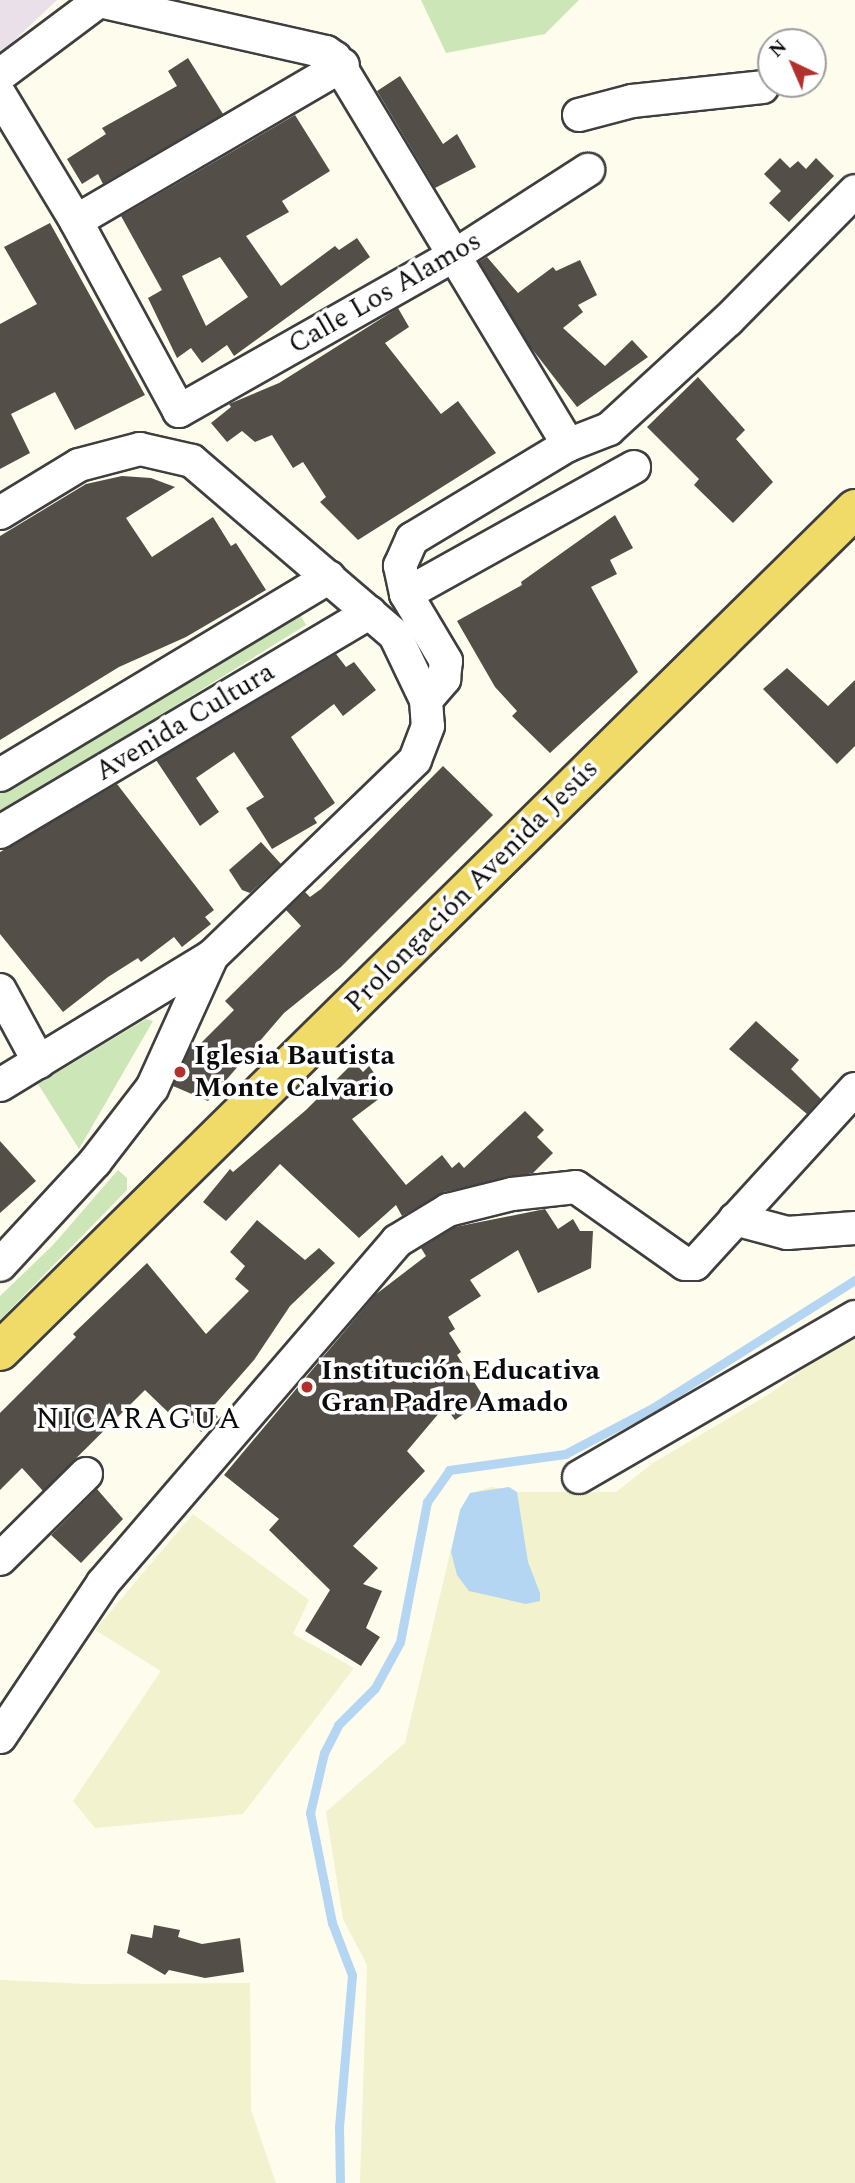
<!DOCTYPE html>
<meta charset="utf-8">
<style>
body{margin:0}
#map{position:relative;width:855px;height:2183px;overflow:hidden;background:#fefcec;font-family:Spectral,serif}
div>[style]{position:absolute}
.industrial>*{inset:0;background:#eae0ea}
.farmland>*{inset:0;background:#f2f2ce}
.green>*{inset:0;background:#cce6b8}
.water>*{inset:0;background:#b4d6f2}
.stream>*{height:9px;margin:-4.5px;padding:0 4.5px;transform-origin:4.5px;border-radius:4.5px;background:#b4d6f2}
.building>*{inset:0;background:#544e49}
.roads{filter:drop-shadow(2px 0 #3f3f3f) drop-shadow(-2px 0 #3f3f3f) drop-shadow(0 2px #3f3f3f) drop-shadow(0 -2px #3f3f3f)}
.minor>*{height:32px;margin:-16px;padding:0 16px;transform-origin:16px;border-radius:16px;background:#fff}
.major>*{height:38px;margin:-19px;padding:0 19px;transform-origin:19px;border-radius:19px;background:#f0db69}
.dots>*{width:19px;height:19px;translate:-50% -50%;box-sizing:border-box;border:4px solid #fff;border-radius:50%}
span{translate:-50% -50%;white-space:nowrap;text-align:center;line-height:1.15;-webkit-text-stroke:7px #fff;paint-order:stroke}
.street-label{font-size:28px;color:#0c0c0c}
.poi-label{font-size:28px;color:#0c0c0c;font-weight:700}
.left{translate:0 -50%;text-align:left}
.neighbourhood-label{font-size:30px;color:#0c0c0c;letter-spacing:2px}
.north{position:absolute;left:757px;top:28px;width:70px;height:70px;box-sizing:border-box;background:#fff;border:2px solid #9e9e9e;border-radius:50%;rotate:316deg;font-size:19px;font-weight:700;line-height:28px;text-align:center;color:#0c0c0c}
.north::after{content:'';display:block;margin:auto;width:24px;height:32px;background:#b3312c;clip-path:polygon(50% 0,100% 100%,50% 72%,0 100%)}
</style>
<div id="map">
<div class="industrial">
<i style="clip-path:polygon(0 0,57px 0,0 54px)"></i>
</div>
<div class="farmland">
<i style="clip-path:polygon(855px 1331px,855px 2183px,360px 2183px,367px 1965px,343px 1919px,326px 1812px,405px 1743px,456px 1528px,470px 1493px,492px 1487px,517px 1492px,616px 1492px,653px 1463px,771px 1393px)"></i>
<i style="clip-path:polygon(193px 1514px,309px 1600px,293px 1634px,354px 1668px,243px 1814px,95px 1828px,73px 1801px,161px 1671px,95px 1630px)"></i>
<i style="clip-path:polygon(0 1980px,87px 1984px,250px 1983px,251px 2110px,276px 2183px,0 2183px)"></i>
</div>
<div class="green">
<i style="clip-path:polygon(421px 0,579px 0,545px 34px,446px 53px)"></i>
<i style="clip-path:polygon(299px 613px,306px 625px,0 814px,0 793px)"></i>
<i style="clip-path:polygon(146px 1019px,153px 1021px,79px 1149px,38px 1084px)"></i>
<i style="clip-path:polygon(118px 1170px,127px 1178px,127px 1190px,0 1320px,0 1296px,53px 1245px)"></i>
</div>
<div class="water">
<i style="clip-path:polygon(509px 1487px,517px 1492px,528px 1562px,540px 1593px,540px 1601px,526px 1604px,469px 1591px,457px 1575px,451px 1552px,460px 1510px,470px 1493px)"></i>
</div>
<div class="stream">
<i style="left:340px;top:2183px;width:56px;rotate:-91deg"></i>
<i style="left:339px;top:2127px;width:153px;rotate:-85.1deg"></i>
<i style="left:352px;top:1975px;width:56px;rotate:-111deg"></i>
<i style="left:332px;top:1923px;width:112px;rotate:-101.3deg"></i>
<i style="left:310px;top:1813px;width:62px;rotate:-76.9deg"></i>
<i style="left:324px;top:1753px;width:31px;rotate:-63deg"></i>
<i style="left:338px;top:1725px;width:52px;rotate:-45deg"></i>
<i style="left:375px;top:1688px;width:52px;rotate:-61.5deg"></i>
<i style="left:400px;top:1642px;width:143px;rotate:-79.1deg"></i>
<i style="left:427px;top:1502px;width:39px;rotate:-55deg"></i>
<i style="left:449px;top:1470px;width:117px;rotate:-7.9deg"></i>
<i style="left:565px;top:1454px;width:101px;rotate:-27.8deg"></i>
<i style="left:654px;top:1407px;width:238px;rotate:-32.3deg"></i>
</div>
<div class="building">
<i style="clip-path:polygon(188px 58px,223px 114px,103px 184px,98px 174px,82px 184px,67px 159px,106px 134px,102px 128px,177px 86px,168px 71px)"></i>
<i style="clip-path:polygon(400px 76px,443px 144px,457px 134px,476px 167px,435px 188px,377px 91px)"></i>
<i style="clip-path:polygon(evenodd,295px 115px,330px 171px,282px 201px,289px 212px,246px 236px,281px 286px,335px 246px,339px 250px,357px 238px,370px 257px,234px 356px,227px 345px,202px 363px,191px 348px,177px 358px,148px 298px,162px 290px,121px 216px,295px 115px,220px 257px,248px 297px,206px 326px,182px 276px,220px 257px)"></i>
<i style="clip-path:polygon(780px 158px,790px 168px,798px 161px,806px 169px,816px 158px,834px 176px,789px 222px,769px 203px,781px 191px,764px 174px)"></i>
<i style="clip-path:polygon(50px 223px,145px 395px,75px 430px,55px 392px,11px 414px,30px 453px,0 469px,0 324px,37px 304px,4px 247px)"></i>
<i style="clip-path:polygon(487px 257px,518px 293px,553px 267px,556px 271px,580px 260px,597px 295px,578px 305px,583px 312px,563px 328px,605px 366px,632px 340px,648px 357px,577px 407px,529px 345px,479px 262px)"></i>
<i style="clip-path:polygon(398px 308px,409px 327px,385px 343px,441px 414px,458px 401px,496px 453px,358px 540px,320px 502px,326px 497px,303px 462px,293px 468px,272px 435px,255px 442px,242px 431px,227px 442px,211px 423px,231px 407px,229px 404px,279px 383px)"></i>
<i style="clip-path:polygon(698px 377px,745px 430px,736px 439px,773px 482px,733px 523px,694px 485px,699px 479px,647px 427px)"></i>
<i style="clip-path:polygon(122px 476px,151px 478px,175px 487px,126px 518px,152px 557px,213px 517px,231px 546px,236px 543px,266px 590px,186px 637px,119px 667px,0 740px,0 536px,86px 484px)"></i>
<i style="clip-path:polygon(615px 515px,633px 548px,610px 560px,617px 574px,591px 587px,638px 672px,550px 753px,512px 716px,517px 711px,495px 687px,457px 621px,522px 585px,521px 582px)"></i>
<i style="clip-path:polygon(336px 654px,346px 667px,354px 662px,376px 690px,343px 716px,334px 704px,291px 737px,335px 803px,314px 818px,317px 823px,272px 849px,246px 808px,264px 797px,234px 752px,196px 778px,219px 812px,200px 826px,156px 760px)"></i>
<i style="clip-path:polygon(787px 668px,828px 706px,855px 680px,855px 746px,837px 764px,763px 689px)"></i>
<i style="clip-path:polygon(443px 766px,493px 815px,341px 967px,284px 1013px,208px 1101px,173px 1086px,191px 1046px,196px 1048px,234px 1010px,225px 1001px,301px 926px,286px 910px,305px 892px,310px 897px,321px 889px)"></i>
<i style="clip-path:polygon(117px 784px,214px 910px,205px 917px,211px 924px,182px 947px,174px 937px,141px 962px,138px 958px,108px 977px,63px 1012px,0 934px,0 852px)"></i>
<i style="clip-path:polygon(261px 842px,281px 864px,250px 893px,242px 890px,229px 870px)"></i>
<i style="clip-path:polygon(756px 1021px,799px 1060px,791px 1069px,821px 1099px,807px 1114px,729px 1049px)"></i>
<i style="clip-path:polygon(354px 1062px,363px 1072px,369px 1066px,388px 1092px,352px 1119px,406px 1185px,442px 1155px,452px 1168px,459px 1162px,464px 1168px,525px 1111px,544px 1130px,537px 1137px,553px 1153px,533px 1173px,444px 1192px,402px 1216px,396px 1205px,359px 1238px,280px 1164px,226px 1221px,203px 1202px,230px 1169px,233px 1172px,306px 1110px)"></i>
<i style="clip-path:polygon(0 1141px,36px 1181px,0 1213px)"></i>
<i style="clip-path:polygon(545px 1209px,558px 1229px,573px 1219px,580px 1231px,593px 1231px,591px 1268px,538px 1293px,518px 1250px,470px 1280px,481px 1296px,448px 1317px,455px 1329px,449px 1333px,461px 1352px,457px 1355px,485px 1399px,455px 1420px,445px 1406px,407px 1451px,425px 1471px,353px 1546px,378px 1568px,363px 1584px,382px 1591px,366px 1628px,380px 1637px,361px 1666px,305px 1631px,330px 1590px,269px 1530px,279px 1519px,224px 1475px,375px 1295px,426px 1256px,421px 1248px,455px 1227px)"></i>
<i style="clip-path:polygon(257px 1220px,305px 1260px,319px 1248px,335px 1263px,290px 1306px,254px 1360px,211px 1409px,218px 1417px,201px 1432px,180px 1407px,171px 1415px,145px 1390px,43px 1491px,22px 1468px,0 1490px,0 1413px,76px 1337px,73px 1334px,147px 1263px,206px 1334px,249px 1291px,235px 1279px,245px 1266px,230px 1252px)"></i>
<i style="clip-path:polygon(97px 1489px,123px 1519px,81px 1563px,51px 1535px)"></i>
<i style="clip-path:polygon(154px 1925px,180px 1930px,178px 1937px,202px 1944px,240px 1938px,244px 1972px,205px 1978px,169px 1970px,165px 1975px,127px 1953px,131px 1934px,152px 1938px)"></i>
</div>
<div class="roads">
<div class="minor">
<i style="left:0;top:75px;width:124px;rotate:-36.8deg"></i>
<i style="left:99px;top:1px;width:233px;rotate:12.7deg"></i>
<i style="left:326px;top:52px;width:11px;rotate:34deg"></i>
<i style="left:335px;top:58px;width:452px;rotate:58.9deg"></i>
<i style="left:0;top:95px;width:147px;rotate:58.9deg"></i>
<i style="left:76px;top:221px;width:216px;rotate:61.5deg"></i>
<i style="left:179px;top:411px;width:319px;rotate:-29.5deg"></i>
<i style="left:457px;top:254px;width:156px;rotate:-32.7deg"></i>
<i style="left:579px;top:115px;width:55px;rotate:-14.8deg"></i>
<i style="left:632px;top:101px;width:131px;rotate:-6.1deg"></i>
<i style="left:76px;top:221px;width:309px;rotate:-30.3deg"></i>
<i style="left:0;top:513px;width:92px;rotate:-31.3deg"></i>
<i style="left:79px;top:465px;width:63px;rotate:-14.7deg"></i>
<i style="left:140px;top:449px;width:53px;rotate:13deg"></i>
<i style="left:192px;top:461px;width:267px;rotate:40.6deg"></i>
<i style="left:395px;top:635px;width:72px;rotate:64.5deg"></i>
<i style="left:426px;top:700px;width:26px;rotate:86deg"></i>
<i style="left:428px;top:726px;width:36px;rotate:111deg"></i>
<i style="left:415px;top:760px;width:282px;rotate:136deg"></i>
<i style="left:212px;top:956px;width:145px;rotate:114.4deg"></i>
<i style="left:152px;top:1088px;width:93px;rotate:127.6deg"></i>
<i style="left:95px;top:1162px;width:140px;rotate:132.7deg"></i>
<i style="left:406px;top:594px;width:261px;rotate:-29.1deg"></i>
<i style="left:426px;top:700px;width:28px;rotate:-49deg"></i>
<i style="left:444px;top:679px;width:18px;rotate:-84deg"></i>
<i style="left:446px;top:661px;width:78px;rotate:-120.8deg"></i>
<i style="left:406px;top:594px;width:29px;rotate:-102deg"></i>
<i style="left:400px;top:566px;width:30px;rotate:-66deg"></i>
<i style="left:412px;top:539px;width:182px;rotate:-31.1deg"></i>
<i style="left:568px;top:445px;width:44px;rotate:-21.3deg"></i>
<i style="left:609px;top:429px;width:161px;rotate:-42.5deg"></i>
<i style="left:728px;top:320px;width:181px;rotate:-45.4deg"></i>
<i style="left:0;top:775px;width:384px;rotate:-31deg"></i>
<i style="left:0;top:832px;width:430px;rotate:-30.7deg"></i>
<i style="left:0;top:990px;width:82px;rotate:61.6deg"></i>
<i style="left:0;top:1085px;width:248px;rotate:-31.3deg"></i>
<i style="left:735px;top:1219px;width:54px;rotate:15.1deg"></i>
<i style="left:787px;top:1233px;width:68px;rotate:-4.2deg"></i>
<i style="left:579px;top:1477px;width:319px;rotate:-30.1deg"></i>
<i style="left:0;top:1559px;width:121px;rotate:-44.7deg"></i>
<i style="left:0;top:1737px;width:185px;rotate:-56.2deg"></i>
<i style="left:103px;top:1583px;width:451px;rotate:-49.3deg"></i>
<i style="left:397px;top:1241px;width:60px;rotate:-31.3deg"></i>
<i style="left:448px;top:1210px;width:66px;rotate:-14deg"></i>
<i style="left:512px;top:1194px;width:64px;rotate:-6.2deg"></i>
<i style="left:576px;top:1187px;width:133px;rotate:35.2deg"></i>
<i style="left:685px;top:1264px;width:10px"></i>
<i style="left:695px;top:1264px;width:237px;rotate:-47.6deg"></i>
</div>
<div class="major">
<i style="left:0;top:1351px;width:1200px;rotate:-44.56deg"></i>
</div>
</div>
<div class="dots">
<i style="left:180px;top:1072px;background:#b3312c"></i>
<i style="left:307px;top:1387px;background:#b3312c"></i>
</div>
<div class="street-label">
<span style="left:385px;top:293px;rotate:-30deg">Calle Los Alamos</span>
<span style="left:185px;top:722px;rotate:-31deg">Avenida Cultura</span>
<span style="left:472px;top:886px;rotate:-45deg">Prolongación Avenida Jesús</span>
</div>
<div class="poi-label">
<span class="left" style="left:194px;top:1072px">Iglesia Bautista<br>Monte Calvario</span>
<span class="left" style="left:321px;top:1387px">Institución Educativa<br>Gran Padre Amado</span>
</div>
<div class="neighbourhood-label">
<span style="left:139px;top:1419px">NICARAGUA</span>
</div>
<div class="north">N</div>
</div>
